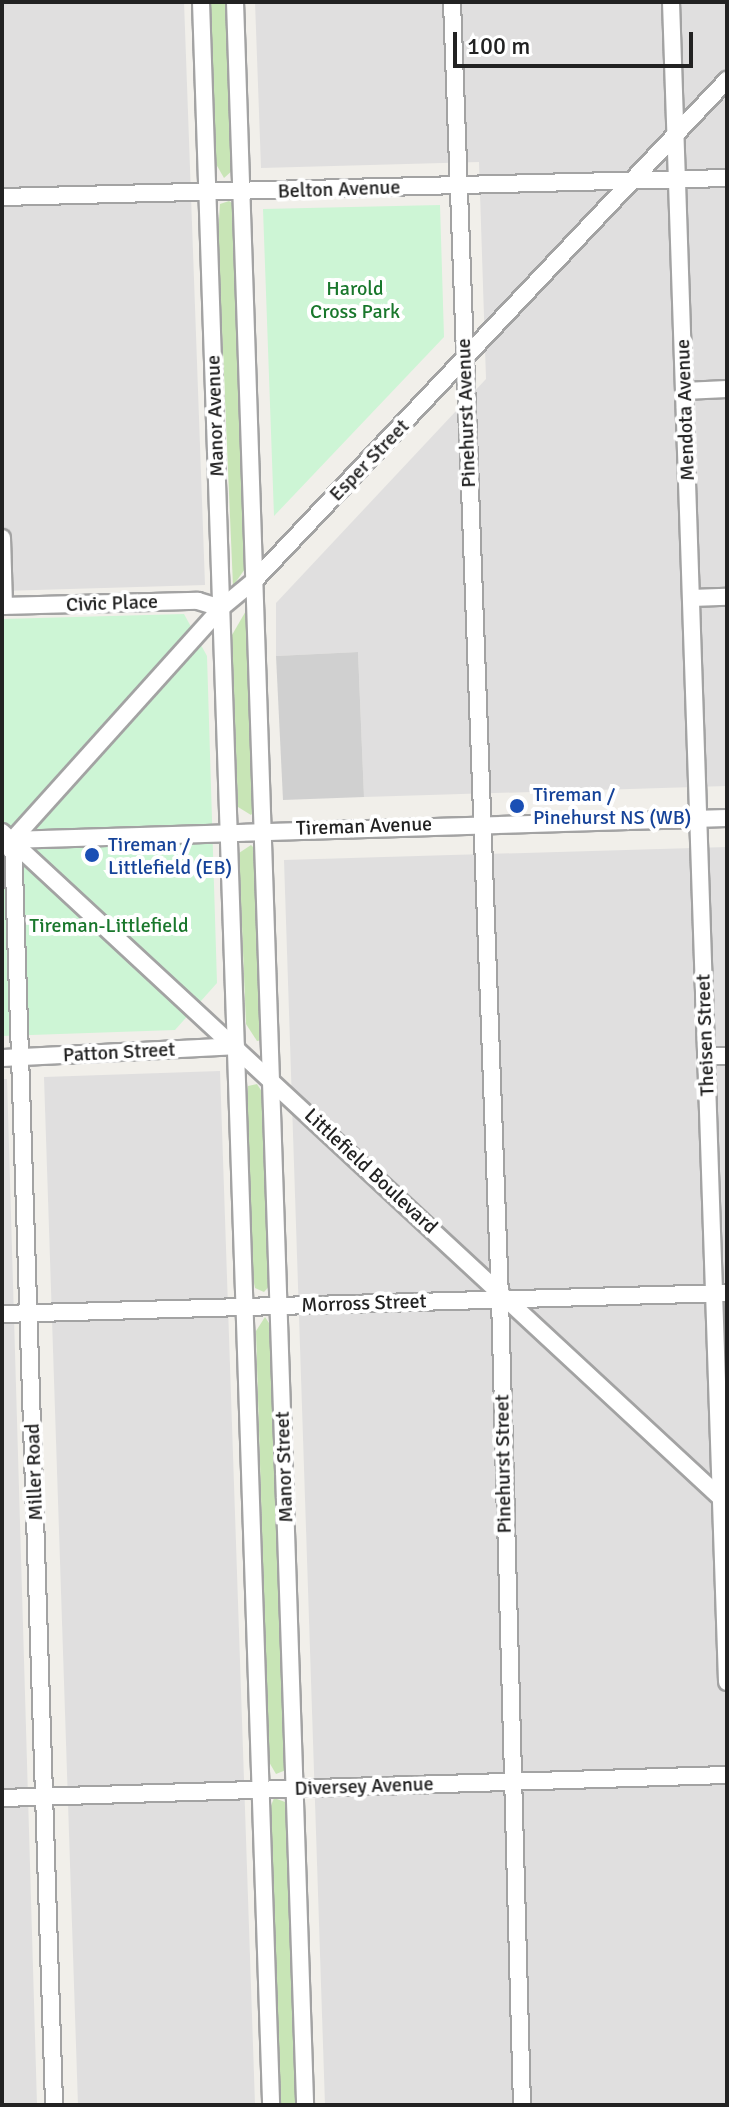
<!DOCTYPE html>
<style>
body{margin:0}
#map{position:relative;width:729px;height:2107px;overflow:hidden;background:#f1efea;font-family:Signika,sans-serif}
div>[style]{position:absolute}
.residential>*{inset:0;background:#e0dfdf}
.religious>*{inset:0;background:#d0d0d0}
.grass>*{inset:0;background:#c8e5b6}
.park>*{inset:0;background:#cdf5d5}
.roads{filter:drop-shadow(2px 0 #a3a3a3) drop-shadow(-2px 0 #a3a3a3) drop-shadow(0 2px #a3a3a3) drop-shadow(0 -2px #a3a3a3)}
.minor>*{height:16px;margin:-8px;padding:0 8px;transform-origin:8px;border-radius:8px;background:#fff}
.dots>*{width:22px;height:22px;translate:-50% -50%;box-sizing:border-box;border:4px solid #fff;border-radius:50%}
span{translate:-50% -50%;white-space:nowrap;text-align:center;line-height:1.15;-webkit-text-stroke:8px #fff;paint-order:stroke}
.street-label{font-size:20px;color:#222}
.park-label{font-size:20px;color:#19772c}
.transit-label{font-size:20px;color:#164399}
.left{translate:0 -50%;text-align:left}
.frame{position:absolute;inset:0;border:4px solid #222;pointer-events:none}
.scale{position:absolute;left:453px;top:32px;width:240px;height:36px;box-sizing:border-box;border:4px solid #222;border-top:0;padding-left:10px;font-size:24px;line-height:28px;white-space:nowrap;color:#222;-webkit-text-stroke:6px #fff;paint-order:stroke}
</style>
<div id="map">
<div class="residential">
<i style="clip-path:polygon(2px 2px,184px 2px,205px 585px,2px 591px)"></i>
<i style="clip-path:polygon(255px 2px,727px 2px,727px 786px,364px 797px,358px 652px,276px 656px,276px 603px,486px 379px,479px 162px,261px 168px)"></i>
<i style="clip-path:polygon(727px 847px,727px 2105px,325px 2105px,284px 860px)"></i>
<i style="clip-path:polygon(220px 1071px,255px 2105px,78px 2105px,44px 1077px)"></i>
<i style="clip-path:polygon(2px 1079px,7px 1079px,37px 2105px,2px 2105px)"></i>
</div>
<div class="religious">
<i style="clip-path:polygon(358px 652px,364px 797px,283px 800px,276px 656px)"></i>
</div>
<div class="grass">
<i style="clip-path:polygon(210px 2px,228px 2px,234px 169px,224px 178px,216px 164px)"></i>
<i style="clip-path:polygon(229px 201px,235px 205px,247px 566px,233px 586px,218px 237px,220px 204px)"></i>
<i style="clip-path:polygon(247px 609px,256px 809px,251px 815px,238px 807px,232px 635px)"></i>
<i style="clip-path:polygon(251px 845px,257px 851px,262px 1040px,257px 1041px,246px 1024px,239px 853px)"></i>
<i style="clip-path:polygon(257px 1084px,264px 1095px,272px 1283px,264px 1292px,255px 1288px,253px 1278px,247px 1099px,248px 1086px)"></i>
<i style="clip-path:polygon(265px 1317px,273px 1329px,286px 1770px,276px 1774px,269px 1762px,256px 1331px)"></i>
<i style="clip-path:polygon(274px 1798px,288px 1803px,299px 2105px,281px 2105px,269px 1811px)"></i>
</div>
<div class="park">
<i style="clip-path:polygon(440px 205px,444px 337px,274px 516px,263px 209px)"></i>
<i style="clip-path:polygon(184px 614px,207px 656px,217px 983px,175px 1030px,2px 1036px,2px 619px)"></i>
</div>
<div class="roads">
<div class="minor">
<i style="left:201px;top:2px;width:2104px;rotate:88.09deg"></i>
<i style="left:235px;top:2px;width:2104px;rotate:88.09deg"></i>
<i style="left:452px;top:2px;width:1297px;rotate:87.88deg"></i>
<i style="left:500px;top:1298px;width:807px;rotate:88.44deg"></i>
<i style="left:671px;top:2px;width:1681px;rotate:88.09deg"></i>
<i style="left:2px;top:197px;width:725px;rotate:-1.5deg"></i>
<i style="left:684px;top:391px;width:43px;rotate:-2.7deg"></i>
<i style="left:2px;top:538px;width:68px;rotate:88.3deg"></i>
<i style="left:691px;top:598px;width:36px;rotate:-2deg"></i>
<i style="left:2px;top:606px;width:196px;rotate:-1.5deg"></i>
<i style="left:198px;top:601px;width:24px;rotate:17deg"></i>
<i style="left:2px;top:832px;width:983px;rotate:42.81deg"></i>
<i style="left:9px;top:840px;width:718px;rotate:-1.76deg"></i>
<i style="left:13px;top:840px;width:1266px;rotate:88.14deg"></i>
<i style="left:6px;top:847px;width:321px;rotate:-48deg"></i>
<i style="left:221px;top:608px;width:44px;rotate:-39.5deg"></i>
<i style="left:255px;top:580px;width:688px;rotate:-46.65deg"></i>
<i style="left:706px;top:1056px;width:21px"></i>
<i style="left:2px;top:1058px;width:234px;rotate:-2.9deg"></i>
<i style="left:2px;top:1314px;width:725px;rotate:-1.66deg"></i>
<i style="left:2px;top:1798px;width:725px;rotate:-1.82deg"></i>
</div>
</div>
<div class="dots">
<i style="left:517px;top:806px;background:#1a4fb4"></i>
<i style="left:92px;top:855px;background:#1a4fb4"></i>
</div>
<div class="street-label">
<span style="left:339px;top:189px;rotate:-2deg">Belton Avenue</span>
<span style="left:685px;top:410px;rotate:-92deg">Mendota Avenue</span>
<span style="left:466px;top:413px;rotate:-92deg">Pinehurst Avenue</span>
<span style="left:215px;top:416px;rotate:-92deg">Manor Avenue</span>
<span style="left:369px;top:460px;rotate:-46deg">Esper Street</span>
<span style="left:112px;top:603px;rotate:-2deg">Civic Place</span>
<span style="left:364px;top:826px;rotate:-2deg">Tireman Avenue</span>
<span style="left:705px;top:1035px;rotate:-92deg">Theisen Street</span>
<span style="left:119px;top:1052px;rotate:-3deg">Patton Street</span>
<span style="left:371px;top:1171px;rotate:43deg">Littlefield Boulevard</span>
<span style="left:364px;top:1303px;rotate:-2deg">Morross Street</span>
<span style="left:503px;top:1464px;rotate:-91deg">Pinehurst Street</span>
<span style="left:284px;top:1467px;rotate:-92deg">Manor Street</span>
<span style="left:34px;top:1472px;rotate:-92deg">Miller Road</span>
<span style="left:364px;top:1786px;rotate:-2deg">Diversey Avenue</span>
</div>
<div class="park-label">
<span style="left:355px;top:300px">Harold<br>Cross Park</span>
<span style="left:109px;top:925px">Tireman-Littlefield</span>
</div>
<div class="transit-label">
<span class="left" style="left:533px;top:806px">Tireman /<br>Pinehurst NS (WB)</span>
<span class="left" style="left:108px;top:856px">Tireman /<br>Littlefield (EB)</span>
</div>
<div class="frame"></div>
<div class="scale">100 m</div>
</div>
